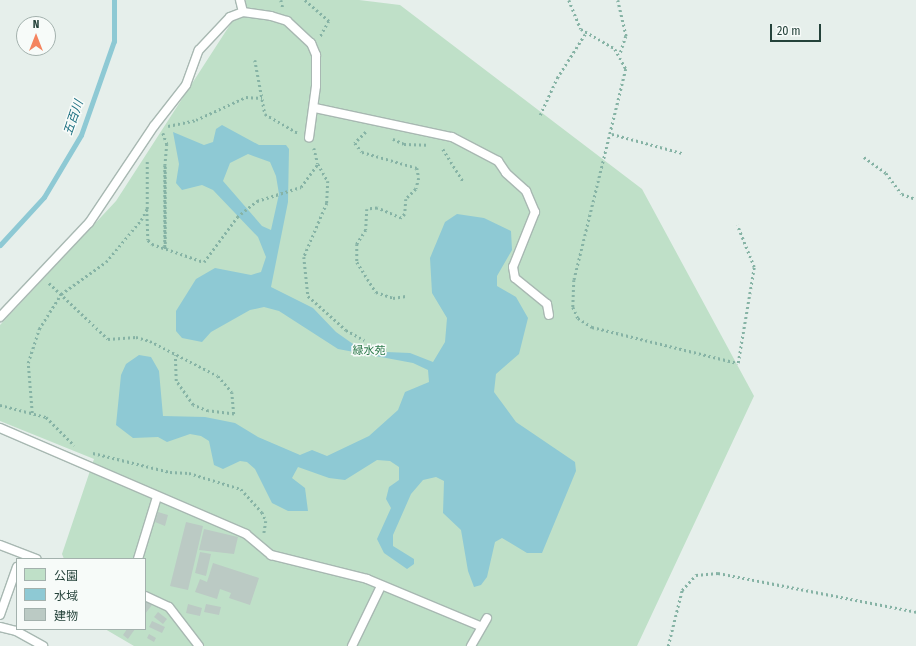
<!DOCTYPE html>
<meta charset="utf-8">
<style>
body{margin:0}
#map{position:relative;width:916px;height:646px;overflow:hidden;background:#e6efeb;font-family:"Fira Sans Condensed","Noto Sans JP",sans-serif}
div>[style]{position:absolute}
.green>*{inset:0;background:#bfe0c8}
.water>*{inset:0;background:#8ec9d4}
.stream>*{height:5px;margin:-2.5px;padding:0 2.5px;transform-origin:2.5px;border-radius:2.5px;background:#8ec9d4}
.building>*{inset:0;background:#bbcac4}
.path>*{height:2.5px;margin-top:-1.25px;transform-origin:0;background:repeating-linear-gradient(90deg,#86b3a5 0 2px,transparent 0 5px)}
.roads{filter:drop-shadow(1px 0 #a8b8b2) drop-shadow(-1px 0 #a8b8b2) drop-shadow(0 1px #a8b8b2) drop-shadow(0 -1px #a8b8b2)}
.lane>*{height:8px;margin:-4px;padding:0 4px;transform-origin:4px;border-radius:4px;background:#fff}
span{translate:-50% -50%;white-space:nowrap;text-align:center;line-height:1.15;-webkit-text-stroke:3px #f7fbf9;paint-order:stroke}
.park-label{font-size:11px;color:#2d7a4b}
.water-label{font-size:12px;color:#1c6f80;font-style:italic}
.legend{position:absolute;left:16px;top:558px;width:130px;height:72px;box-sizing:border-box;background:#f7fbf9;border:1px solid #a3b1ad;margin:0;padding:5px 7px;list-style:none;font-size:12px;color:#24423a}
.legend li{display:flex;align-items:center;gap:8px;height:20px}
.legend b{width:20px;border:1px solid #a3b1ad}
.north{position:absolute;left:16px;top:16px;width:40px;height:40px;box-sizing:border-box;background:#f7fbf9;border:1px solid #a3b1ad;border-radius:50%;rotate:0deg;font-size:11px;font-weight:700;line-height:16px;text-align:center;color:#24423a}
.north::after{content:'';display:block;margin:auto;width:14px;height:18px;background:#f4845f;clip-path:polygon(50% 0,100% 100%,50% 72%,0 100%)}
.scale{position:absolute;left:770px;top:24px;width:51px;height:18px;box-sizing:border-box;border:2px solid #24423a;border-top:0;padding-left:5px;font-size:12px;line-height:14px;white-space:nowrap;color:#24423a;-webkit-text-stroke:3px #f7fbf9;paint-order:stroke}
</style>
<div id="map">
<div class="green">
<i style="clip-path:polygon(246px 0,359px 0,400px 5px,642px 189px,754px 396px,637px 646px,134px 646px,105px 629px,145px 629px,145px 559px,64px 559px,62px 554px,94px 459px,0 421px,0 325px,116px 201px)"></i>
</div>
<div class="water">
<i style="clip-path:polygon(evenodd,222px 125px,259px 145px,286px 145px,289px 149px,288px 202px,271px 287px,313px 308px,336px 332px,363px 351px,410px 353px,433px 362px,445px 342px,447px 318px,432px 293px,430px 258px,445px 222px,457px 214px,484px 218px,511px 231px,512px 250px,497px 276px,497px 286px,516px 297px,528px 318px,519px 354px,496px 374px,494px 392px,516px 422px,575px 462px,576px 471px,542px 553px,527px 553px,502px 538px,495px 542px,487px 577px,481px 585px,474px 587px,468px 571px,461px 530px,443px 513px,444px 481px,436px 477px,423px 480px,411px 494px,393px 535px,393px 546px,414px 559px,414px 564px,407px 569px,384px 553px,377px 539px,391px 508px,386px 499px,389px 487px,399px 480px,399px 467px,390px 461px,377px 460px,345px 480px,329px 478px,298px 467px,292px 478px,305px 488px,308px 511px,288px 511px,272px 503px,255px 469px,247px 462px,240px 461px,223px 469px,214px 465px,209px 441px,201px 436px,190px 434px,167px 442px,158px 437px,133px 438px,116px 425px,121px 375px,126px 364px,139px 355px,151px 357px,159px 371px,163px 416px,205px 417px,235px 423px,258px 437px,300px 455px,312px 450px,327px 456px,369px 436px,398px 410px,405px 392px,429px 382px,428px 370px,413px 363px,338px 349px,279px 311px,264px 307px,250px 310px,211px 332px,202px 342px,182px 338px,176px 331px,176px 311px,196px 279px,215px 268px,251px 275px,261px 272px,266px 257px,258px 237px,213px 190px,202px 185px,182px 190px,176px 183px,179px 164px,173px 132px,204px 145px,213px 142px,216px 129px,222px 125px,248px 154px,270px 162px,276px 176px,279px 194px,271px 230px,262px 226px,223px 181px,230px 163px,248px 154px)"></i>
</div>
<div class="stream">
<i style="left:0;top:245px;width:65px;rotate:-47.5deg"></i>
<i style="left:44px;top:197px;width:72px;rotate:-59.2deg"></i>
<i style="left:81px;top:135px;width:100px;rotate:-70.7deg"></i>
<i style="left:114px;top:41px;width:41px;rotate:-90deg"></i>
</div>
<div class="building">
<i style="clip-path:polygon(158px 512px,168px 515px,165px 526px,155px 522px)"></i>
<i style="clip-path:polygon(186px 522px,203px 526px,188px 590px,170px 586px)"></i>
<i style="clip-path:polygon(204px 529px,238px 537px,234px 554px,199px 550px)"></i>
<i style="clip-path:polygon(200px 552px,211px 554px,206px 576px,195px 573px)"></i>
<i style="clip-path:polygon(213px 563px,259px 578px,250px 605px,229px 598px,231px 593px,220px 589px,217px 599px,195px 592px,200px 579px,207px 582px)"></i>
<i style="clip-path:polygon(146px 601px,152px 605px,145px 614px,145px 603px)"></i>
<i style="clip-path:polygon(188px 604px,202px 608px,200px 616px,186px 613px)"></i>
<i style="clip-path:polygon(206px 604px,221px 607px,219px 615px,204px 612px)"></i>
<i style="clip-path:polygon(158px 612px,167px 619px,163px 624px,154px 617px)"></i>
<i style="clip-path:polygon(152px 621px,165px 627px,162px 633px,149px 627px)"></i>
<i style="clip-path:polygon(127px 629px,135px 629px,128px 639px,123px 635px)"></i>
<i style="clip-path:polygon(149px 634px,156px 638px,154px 642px,147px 638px)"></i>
</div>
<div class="path">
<i style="left:281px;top:0;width:8px;rotate:76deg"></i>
<i style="left:305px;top:0;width:32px;rotate:41deg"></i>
<i style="left:329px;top:21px;width:18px;rotate:119deg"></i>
<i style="left:569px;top:0;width:31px;rotate:68deg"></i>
<i style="left:581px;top:29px;width:39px;rotate:30deg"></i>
<i style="left:615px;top:49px;width:23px;rotate:61deg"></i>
<i style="left:626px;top:69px;width:217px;rotate:103.8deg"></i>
<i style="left:574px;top:280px;width:27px;rotate:92deg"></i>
<i style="left:573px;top:307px;width:12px;rotate:66deg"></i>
<i style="left:578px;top:318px;width:17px;rotate:33deg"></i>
<i style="left:592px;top:327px;width:150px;rotate:13.9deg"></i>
<i style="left:738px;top:363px;width:97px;rotate:-80.5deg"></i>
<i style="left:754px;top:267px;width:45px;rotate:-112deg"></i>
<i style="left:618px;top:0;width:37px;rotate:77deg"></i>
<i style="left:626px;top:36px;width:19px;rotate:108deg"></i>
<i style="left:255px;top:60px;width:55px;rotate:79.5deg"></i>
<i style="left:265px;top:114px;width:38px;rotate:30deg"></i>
<i style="left:540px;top:115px;width:41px;rotate:-65.3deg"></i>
<i style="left:557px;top:78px;width:52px;rotate:-57.5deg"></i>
<i style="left:168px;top:126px;width:29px;rotate:-12deg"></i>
<i style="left:196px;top:120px;width:55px;rotate:-24.7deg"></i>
<i style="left:246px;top:97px;width:16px;rotate:4deg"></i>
<i style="left:366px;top:132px;width:16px;rotate:135deg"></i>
<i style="left:355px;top:143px;width:11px;rotate:52deg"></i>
<i style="left:362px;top:152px;width:57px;rotate:16.2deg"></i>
<i style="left:417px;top:168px;width:10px;rotate:79deg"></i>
<i style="left:419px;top:178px;width:11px;rotate:105deg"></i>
<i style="left:416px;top:189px;width:14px;rotate:135deg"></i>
<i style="left:406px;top:199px;width:15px;rotate:94deg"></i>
<i style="left:405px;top:214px;width:6px;rotate:135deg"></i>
<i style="left:401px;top:218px;width:26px;rotate:-157deg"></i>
<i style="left:377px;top:208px;width:10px;rotate:174deg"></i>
<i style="left:367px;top:209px;width:21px;rotate:93deg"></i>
<i style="left:366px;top:230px;width:17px;rotate:123deg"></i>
<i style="left:357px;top:244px;width:18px;rotate:90deg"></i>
<i style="left:357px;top:262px;width:36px;rotate:58deg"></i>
<i style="left:376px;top:292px;width:18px;rotate:19deg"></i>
<i style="left:393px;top:298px;width:13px;rotate:-9deg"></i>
<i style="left:163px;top:133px;width:12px;rotate:70deg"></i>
<i style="left:167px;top:144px;width:21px;rotate:95deg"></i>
<i style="left:165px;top:165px;width:84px;rotate:90deg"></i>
<i style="left:165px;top:249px;width:84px;rotate:-90deg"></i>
<i style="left:612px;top:134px;width:73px;rotate:15.2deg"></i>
<i style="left:393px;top:139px;width:12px;rotate:24deg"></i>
<i style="left:404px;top:144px;width:23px;rotate:2deg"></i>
<i style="left:314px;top:148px;width:16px;rotate:76deg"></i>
<i style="left:318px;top:164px;width:20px;rotate:60deg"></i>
<i style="left:328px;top:181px;width:22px;rotate:93deg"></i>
<i style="left:327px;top:203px;width:59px;rotate:113.1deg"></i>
<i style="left:304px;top:257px;width:39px;rotate:84deg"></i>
<i style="left:308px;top:296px;width:51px;rotate:41.8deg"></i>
<i style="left:346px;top:330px;width:21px;rotate:29deg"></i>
<i style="left:443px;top:149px;width:39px;rotate:58deg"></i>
<i style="left:864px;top:157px;width:27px;rotate:36deg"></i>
<i style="left:886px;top:173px;width:26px;rotate:53deg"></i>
<i style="left:902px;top:194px;width:15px;rotate:20deg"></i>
<i style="left:147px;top:209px;width:31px;rotate:88deg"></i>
<i style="left:148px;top:240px;width:6px;rotate:45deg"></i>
<i style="left:152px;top:244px;width:55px;rotate:19.1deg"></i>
<i style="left:204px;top:262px;width:56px;rotate:-53.7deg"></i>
<i style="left:237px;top:217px;width:26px;rotate:-39deg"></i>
<i style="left:257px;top:201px;width:46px;rotate:-17.7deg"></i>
<i style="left:301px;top:187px;width:29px;rotate:-54deg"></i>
<i style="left:49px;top:283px;width:81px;rotate:43.5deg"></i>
<i style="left:108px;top:339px;width:28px;rotate:-4deg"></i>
<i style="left:136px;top:337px;width:15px;rotate:16deg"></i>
<i style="left:150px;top:341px;width:76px;rotate:27.2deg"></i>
<i style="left:218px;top:376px;width:21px;rotate:49deg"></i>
<i style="left:232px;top:392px;width:22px;rotate:85deg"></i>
<i style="left:234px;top:414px;width:26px;rotate:-173deg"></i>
<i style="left:208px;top:411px;width:16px;rotate:-158deg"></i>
<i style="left:193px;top:405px;width:29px;rotate:-125deg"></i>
<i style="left:176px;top:381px;width:26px;rotate:-92deg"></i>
<i style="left:0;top:405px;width:48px;rotate:14.6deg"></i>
<i style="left:46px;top:417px;width:40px;rotate:45deg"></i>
<i style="left:32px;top:413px;width:50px;rotate:-94.6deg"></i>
<i style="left:28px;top:363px;width:36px;rotate:-72deg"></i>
<i style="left:39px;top:329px;width:41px;rotate:-57.8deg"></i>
<i style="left:61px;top:294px;width:55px;rotate:-35.4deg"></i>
<i style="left:106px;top:262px;width:55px;rotate:-50.2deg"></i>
<i style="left:141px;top:220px;width:13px;rotate:-61deg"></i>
<i style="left:147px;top:209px;width:50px;rotate:-90deg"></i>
<i style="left:93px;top:453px;width:79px;rotate:13.9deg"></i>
<i style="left:170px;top:472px;width:19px;rotate:3deg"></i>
<i style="left:189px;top:473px;width:54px;rotate:17.1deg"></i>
<i style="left:241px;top:489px;width:31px;rotate:48deg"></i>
<i style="left:262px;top:512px;width:10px;rotate:66deg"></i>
<i style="left:266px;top:521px;width:12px;rotate:99deg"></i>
<i style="left:668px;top:646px;width:58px;rotate:-76deg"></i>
<i style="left:682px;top:590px;width:21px;rotate:-47deg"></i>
<i style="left:696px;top:575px;width:22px;rotate:-5deg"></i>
<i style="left:718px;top:573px;width:202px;rotate:11.1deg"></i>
</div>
<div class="roads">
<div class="lane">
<i style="left:240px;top:0;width:12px;rotate:76deg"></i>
<i style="left:315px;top:108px;width:140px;rotate:12deg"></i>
<i style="left:452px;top:137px;width:52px;rotate:27.6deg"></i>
<i style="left:498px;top:161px;width:14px;rotate:56deg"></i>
<i style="left:506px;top:173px;width:27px;rotate:42deg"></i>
<i style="left:526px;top:191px;width:23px;rotate:67deg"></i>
<i style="left:535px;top:212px;width:59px;rotate:111.8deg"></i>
<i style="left:513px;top:267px;width:11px;rotate:80deg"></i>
<i style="left:515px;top:278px;width:41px;rotate:39.1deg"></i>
<i style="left:547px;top:304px;width:11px;rotate:80deg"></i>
<i style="left:0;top:317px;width:129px;rotate:-46.6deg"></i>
<i style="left:89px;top:223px;width:117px;rotate:-56.2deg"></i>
<i style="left:154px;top:126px;width:52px;rotate:-52deg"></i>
<i style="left:186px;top:85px;width:37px;rotate:-70deg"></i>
<i style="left:199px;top:50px;width:45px;rotate:-46.8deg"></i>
<i style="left:230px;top:17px;width:14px;rotate:-21deg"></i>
<i style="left:243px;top:12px;width:28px;rotate:8deg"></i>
<i style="left:271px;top:16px;width:17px;rotate:17deg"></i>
<i style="left:287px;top:21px;width:33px;rotate:43deg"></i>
<i style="left:311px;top:43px;width:13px;rotate:67deg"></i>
<i style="left:316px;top:55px;width:31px;rotate:90deg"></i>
<i style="left:316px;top:86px;width:52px;rotate:97.7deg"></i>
<i style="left:0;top:428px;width:268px;rotate:23.3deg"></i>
<i style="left:246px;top:534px;width:33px;rotate:40deg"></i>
<i style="left:271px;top:555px;width:99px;rotate:14deg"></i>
<i style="left:367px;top:579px;width:122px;rotate:22.6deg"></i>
<i style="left:0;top:545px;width:39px;rotate:21deg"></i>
<i style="left:138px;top:559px;width:65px;rotate:-73deg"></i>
<i style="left:145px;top:596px;width:26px;rotate:25deg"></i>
<i style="left:169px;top:607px;width:49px;rotate:52.4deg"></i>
<i style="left:0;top:615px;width:51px;rotate:-70.5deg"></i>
<i style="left:0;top:627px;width:16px;rotate:14deg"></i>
<i style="left:16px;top:631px;width:31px;rotate:29deg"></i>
<i style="left:352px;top:646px;width:67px;rotate:-64.2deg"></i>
<i style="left:471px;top:646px;width:32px;rotate:-60deg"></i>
</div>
</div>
<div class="park-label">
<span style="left:369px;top:351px">緑水苑</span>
</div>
<div class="water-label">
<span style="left:74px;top:118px;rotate:-71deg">五百川</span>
</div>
<ul class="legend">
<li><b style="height:11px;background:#bfe0c8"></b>公園</li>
<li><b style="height:11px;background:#8ec9d4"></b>水域</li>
<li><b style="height:11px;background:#bbcac4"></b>建物</li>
</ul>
<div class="north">N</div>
<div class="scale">20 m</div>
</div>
